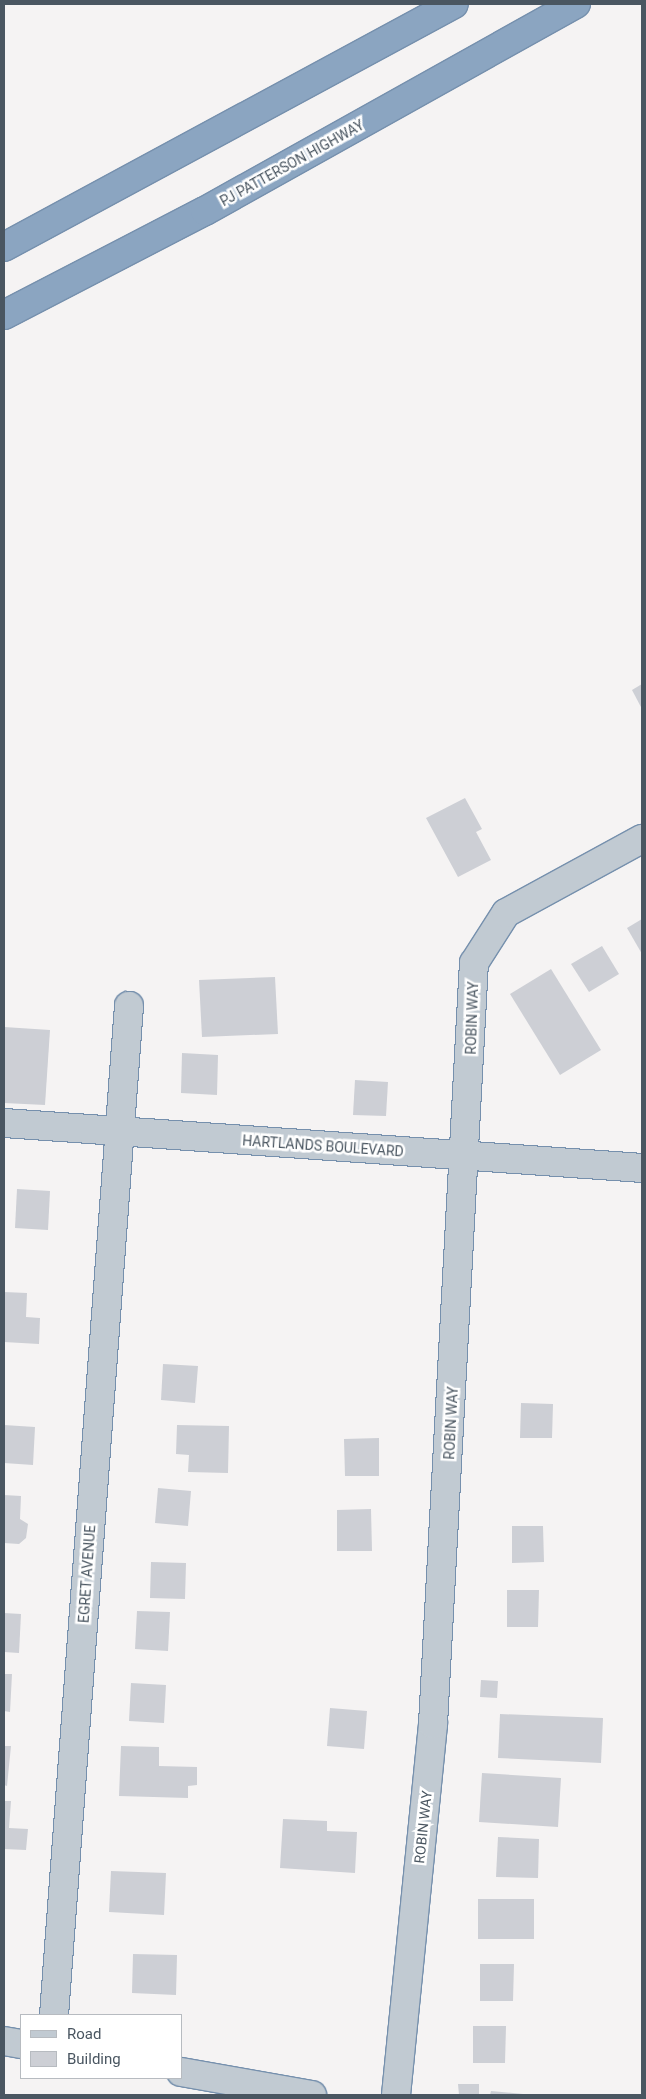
<!DOCTYPE html>
<style>
body{margin:0}
#map{position:relative;width:646px;height:2099px;overflow:hidden;background:#f5f3f3;font-family:Roboto,sans-serif}
div>[style]{position:absolute}
.building>*{inset:0;background:#cdcfd5}
.roads{filter:drop-shadow(1px 0 #7690ad) drop-shadow(-1px 0 #7690ad) drop-shadow(0 1px #7690ad) drop-shadow(0 -1px #7690ad)}
.minor>*{height:28px;margin:-14px;padding:0 14px;transform-origin:14px;border-radius:14px;background:#c1cad2}
.highway>*{height:28px;margin:-14px;padding:0 14px;transform-origin:14px;border-radius:14px;background:#8ba5c1}
span{translate:-50% -50%;white-space:nowrap;text-align:center;line-height:1.15;-webkit-text-stroke:5px #fff;paint-order:stroke}
.street-label{font-size:14px;color:#4a5661}
.frame{position:absolute;inset:0;border:5px solid #4a5661;pointer-events:none}
.legend{position:absolute;left:20px;top:2014px;width:162px;height:65px;box-sizing:border-box;background:#fff;border:1px solid #b7bbc0;margin:0;padding:6px 9px;list-style:none;font-size:15px;color:#4a5661}
.legend li{display:flex;align-items:center;gap:10px;height:25px}
.legend b{width:25px;border:1px solid #b7bbc0}
</style>
<div id="map">
<div class="building">
<i style="clip-path:polygon(642px 684px,642px 709px,632px 690px)"></i>
<i style="clip-path:polygon(465px 798px,482px 829px,476px 832px,491px 860px,458px 877px,426px 818px)"></i>
<i style="clip-path:polygon(642px 919px,642px 954px,627px 928px)"></i>
<i style="clip-path:polygon(602px 946px,619px 974px,589px 992px,571px 964px)"></i>
<i style="clip-path:polygon(551px 969px,601px 1050px,560px 1075px,510px 994px)"></i>
<i style="clip-path:polygon(275px 977px,278px 1034px,202px 1037px,199px 980px)"></i>
<i style="clip-path:polygon(4px 1027px,50px 1030px,45px 1105px,4px 1103px)"></i>
<i style="clip-path:polygon(182px 1053px,218px 1055px,217px 1095px,181px 1093px)"></i>
<i style="clip-path:polygon(355px 1080px,388px 1082px,386px 1116px,353px 1115px)"></i>
<i style="clip-path:polygon(17px 1189px,50px 1191px,48px 1230px,15px 1228px)"></i>
<i style="clip-path:polygon(4px 1292px,27px 1293px,26px 1317px,40px 1318px,39px 1344px,4px 1342px)"></i>
<i style="clip-path:polygon(163px 1364px,198px 1366px,195px 1403px,161px 1400px)"></i>
<i style="clip-path:polygon(521px 1403px,553px 1404px,552px 1438px,520px 1438px)"></i>
<i style="clip-path:polygon(4px 1425px,35px 1427px,33px 1465px,4px 1463px)"></i>
<i style="clip-path:polygon(177px 1425px,229px 1426px,228px 1473px,188px 1472px,189px 1455px,176px 1454px)"></i>
<i style="clip-path:polygon(379px 1438px,379px 1476px,345px 1476px,344px 1439px)"></i>
<i style="clip-path:polygon(158px 1488px,191px 1491px,188px 1526px,155px 1523px)"></i>
<i style="clip-path:polygon(4px 1495px,21px 1496px,20px 1519px,28px 1524px,26px 1538px,19px 1544px,4px 1543px)"></i>
<i style="clip-path:polygon(371px 1509px,372px 1551px,337px 1551px,337px 1510px)"></i>
<i style="clip-path:polygon(512px 1526px,543px 1526px,544px 1562px,512px 1563px)"></i>
<i style="clip-path:polygon(151px 1562px,186px 1563px,185px 1599px,150px 1598px)"></i>
<i style="clip-path:polygon(507px 1590px,539px 1590px,538px 1627px,507px 1627px)"></i>
<i style="clip-path:polygon(137px 1611px,170px 1612px,168px 1651px,135px 1649px)"></i>
<i style="clip-path:polygon(4px 1613px,21px 1614px,19px 1653px,4px 1652px)"></i>
<i style="clip-path:polygon(4px 1674px,12px 1674px,10px 1712px,4px 1711px)"></i>
<i style="clip-path:polygon(481px 1680px,498px 1681px,497px 1698px,480px 1697px)"></i>
<i style="clip-path:polygon(131px 1683px,166px 1685px,164px 1723px,129px 1721px)"></i>
<i style="clip-path:polygon(330px 1708px,367px 1711px,364px 1749px,327px 1746px)"></i>
<i style="clip-path:polygon(500px 1714px,603px 1718px,601px 1763px,498px 1758px)"></i>
<i style="clip-path:polygon(4px 1746px,11px 1746px,7px 1786px,4px 1785px)"></i>
<i style="clip-path:polygon(121px 1746px,159px 1747px,159px 1766px,197px 1767px,197px 1785px,188px 1786px,188px 1798px,119px 1796px)"></i>
<i style="clip-path:polygon(482px 1773px,561px 1778px,558px 1827px,479px 1822px)"></i>
<i style="clip-path:polygon(4px 1801px,11px 1801px,9px 1828px,28px 1829px,26px 1850px,4px 1849px)"></i>
<i style="clip-path:polygon(283px 1819px,327px 1821px,327px 1831px,357px 1832px,355px 1873px,280px 1868px)"></i>
<i style="clip-path:polygon(498px 1837px,539px 1839px,538px 1878px,496px 1877px)"></i>
<i style="clip-path:polygon(111px 1871px,166px 1873px,164px 1915px,109px 1912px)"></i>
<i style="clip-path:polygon(478px 1899px,534px 1899px,534px 1939px,478px 1939px)"></i>
<i style="clip-path:polygon(133px 1954px,177px 1955px,176px 1995px,132px 1993px)"></i>
<i style="clip-path:polygon(480px 1964px,514px 1964px,513px 2001px,480px 2001px)"></i>
<i style="clip-path:polygon(473px 2026px,506px 2026px,505px 2063px,473px 2063px)"></i>
<i style="clip-path:polygon(458px 2084px,479px 2084px,479px 2095px,459px 2095px)"></i>
<i style="clip-path:polygon(491px 2091px,523px 2094px,523px 2095px,490px 2095px)"></i>
</div>
<div class="roads">
<div class="minor">
<i style="left:4px;top:1123px;width:640px;rotate:4.03deg"></i>
<i style="left:54px;top:2015px;width:1012px;rotate:-85.75deg"></i>
<i style="left:4px;top:2041px;width:17px;rotate:10deg"></i>
<i style="left:181px;top:2072px;width:133px;rotate:10deg"></i>
<i style="left:396px;top:2095px;width:373px;rotate:-84.3deg"></i>
<i style="left:433px;top:1724px;width:762px;rotate:-86.92deg"></i>
<i style="left:474px;top:963px;width:59px;rotate:-57.4deg"></i>
<i style="left:506px;top:913px;width:155px;rotate:-28.6deg"></i>
</div>
<div class="highway">
<i style="left:4px;top:247px;width:511px;rotate:-28.37deg"></i>
<i style="left:4px;top:315px;width:226px;rotate:-27.4deg"></i>
<i style="left:205px;top:211px;width:425px;rotate:-29.2deg"></i>
</div>
</div>
<div class="street-label">
<span style="left:292px;top:163px;rotate:-29deg">PJ PATTERSON HIGHWAY</span>
<span style="left:472px;top:1018px;rotate:-88deg">ROBIN WAY</span>
<span style="left:323px;top:1146px;rotate:4deg">HARTLANDS BOULEVARD</span>
<span style="left:451px;top:1423px;rotate:-87deg">ROBIN WAY</span>
<span style="left:87px;top:1574px;rotate:-86deg">EGRET AVENUE</span>
<span style="left:423px;top:1827px;rotate:-84deg">ROBIN WAY</span>
</div>
<div class="frame"></div>
<ul class="legend">
<li><b style="height:6px;background:#c1cad2"></b>Road</li>
<li><b style="height:14px;background:#cdcfd5"></b>Building</li>
</ul>
</div>
